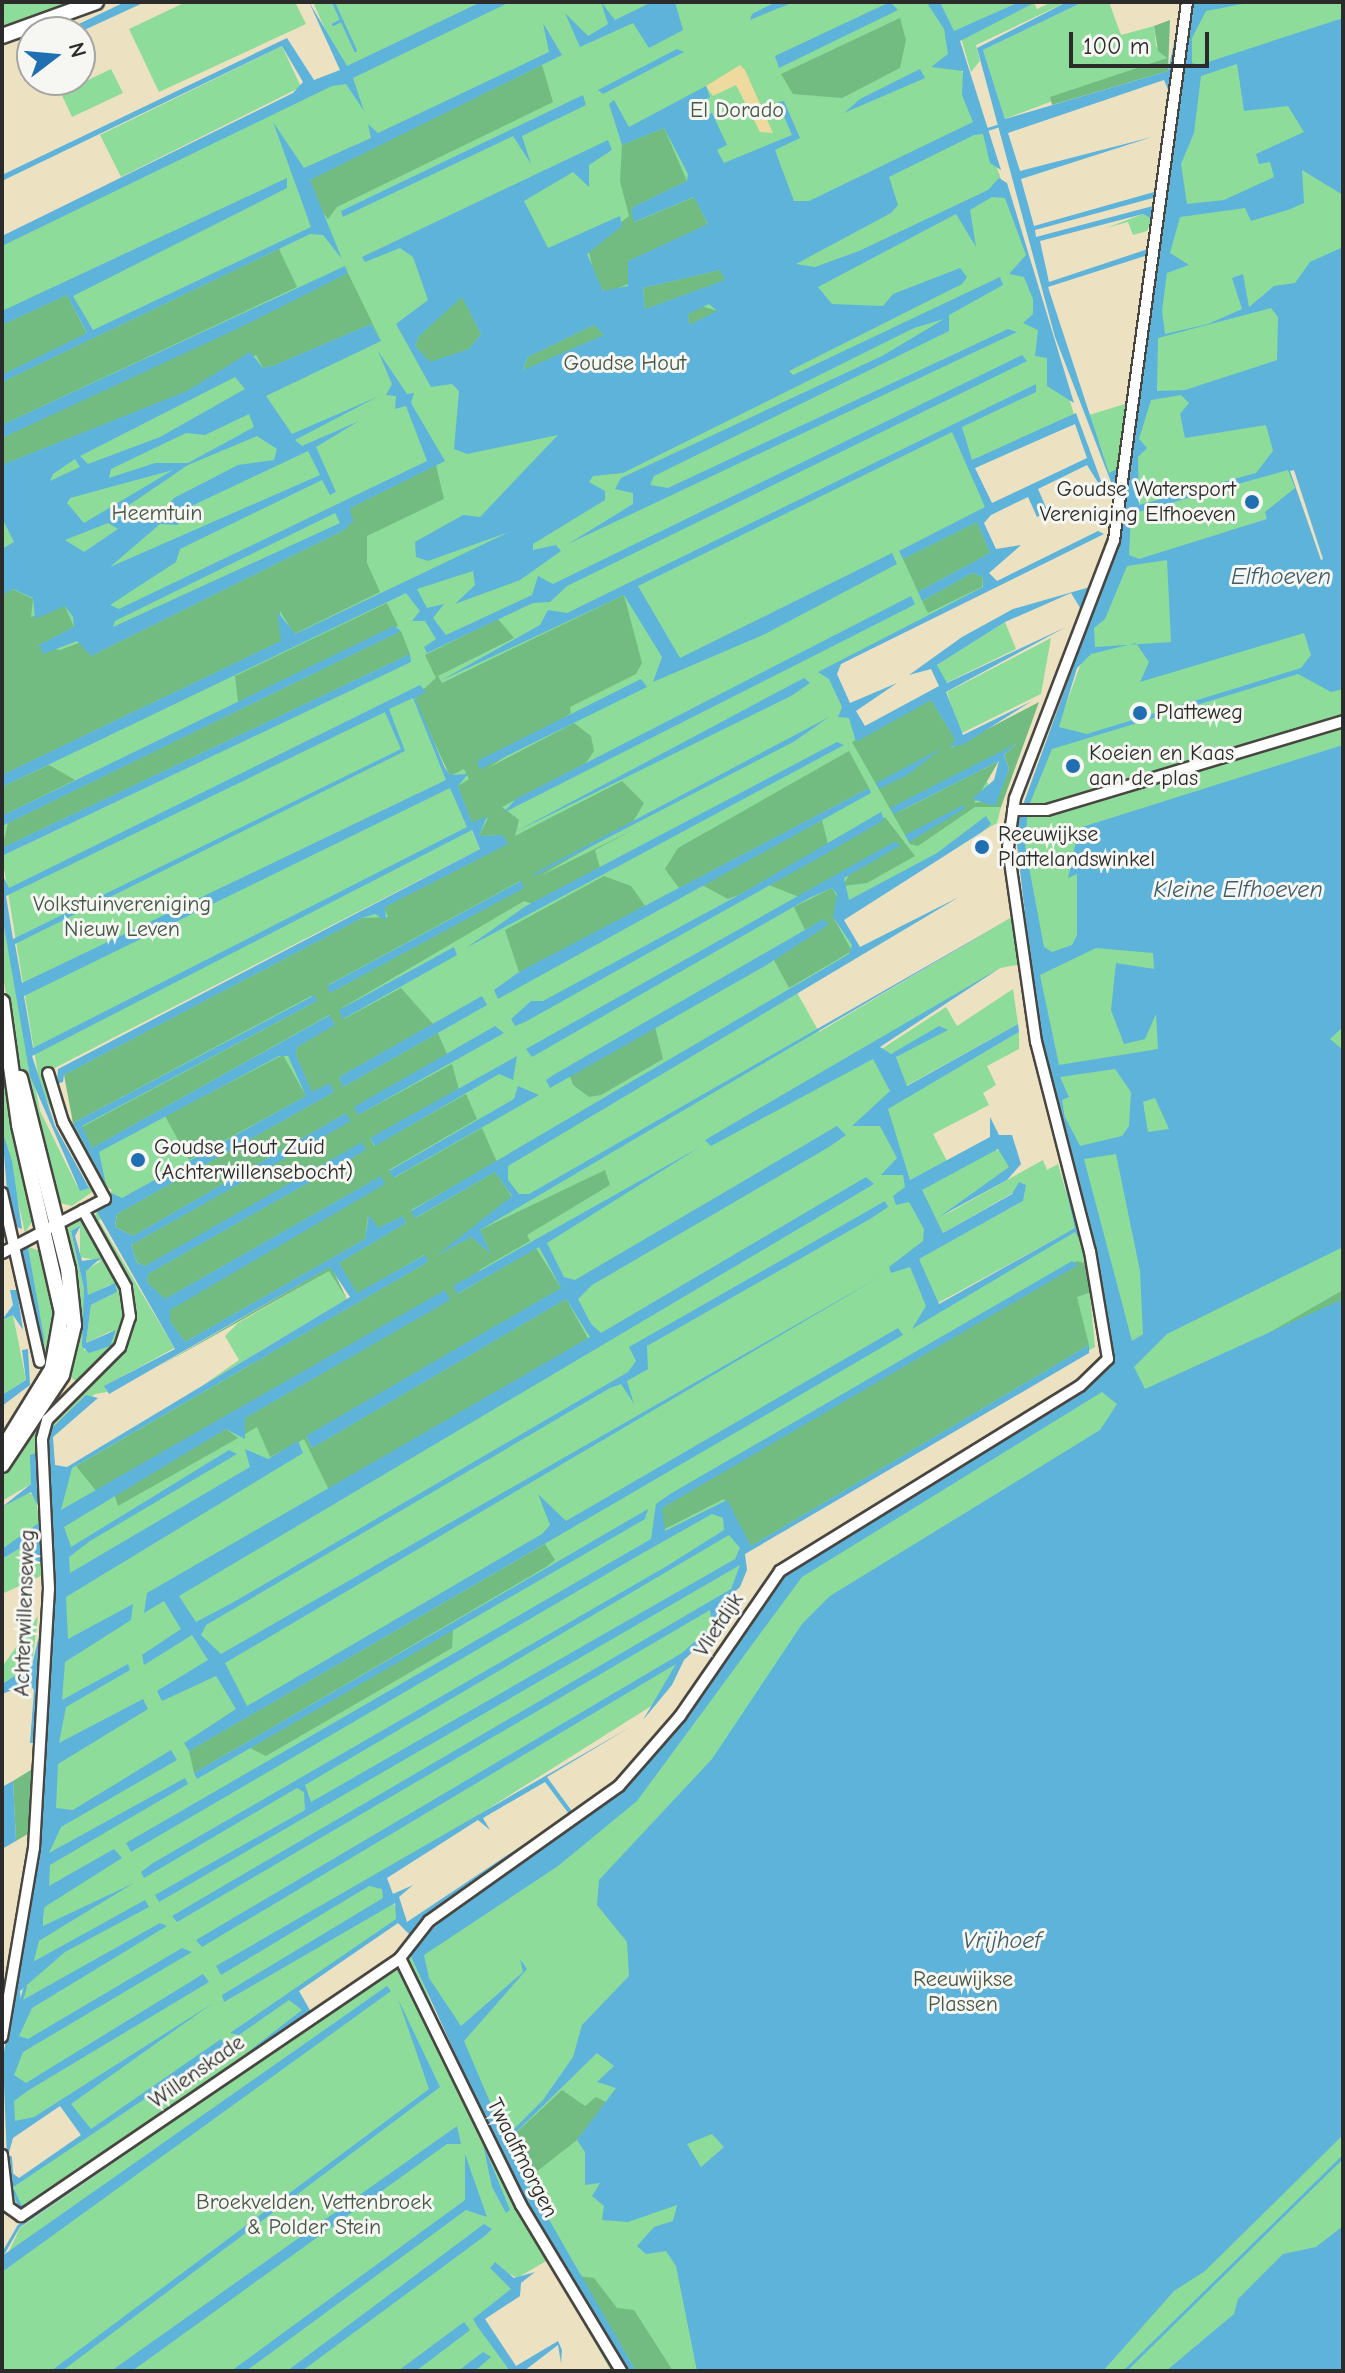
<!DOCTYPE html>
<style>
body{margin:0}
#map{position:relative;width:1345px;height:2373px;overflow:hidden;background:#ece1c0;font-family:"Comic Neue",sans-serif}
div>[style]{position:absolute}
.green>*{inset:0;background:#8ddc9a}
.forest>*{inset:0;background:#72bc82}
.sand>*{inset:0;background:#eeda9e}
.water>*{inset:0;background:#5eb3db}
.pier>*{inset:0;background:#ece1c0}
.stream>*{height:3px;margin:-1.5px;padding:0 1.5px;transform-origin:1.5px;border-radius:1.5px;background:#5eb3db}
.roads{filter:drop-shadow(2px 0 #484641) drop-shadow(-2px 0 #484641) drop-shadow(0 2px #484641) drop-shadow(0 -2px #484641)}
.street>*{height:10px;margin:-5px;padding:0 5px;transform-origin:5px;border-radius:5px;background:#fff}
.secondary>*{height:14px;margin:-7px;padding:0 7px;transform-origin:7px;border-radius:7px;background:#fff}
.dots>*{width:22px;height:22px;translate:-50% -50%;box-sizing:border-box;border:4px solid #f6f6f2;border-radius:50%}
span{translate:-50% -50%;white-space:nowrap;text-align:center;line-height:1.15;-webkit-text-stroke:6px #f6f6f2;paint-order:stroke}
.park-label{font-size:22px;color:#445747}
.poi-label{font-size:22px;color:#2b2b2b}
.right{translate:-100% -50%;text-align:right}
.left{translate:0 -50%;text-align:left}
.street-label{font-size:22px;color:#2b2b2b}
.water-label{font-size:24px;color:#3d5b69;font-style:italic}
.frame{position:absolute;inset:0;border:4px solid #2b2b2b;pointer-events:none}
.north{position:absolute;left:16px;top:16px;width:80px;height:80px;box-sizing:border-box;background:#f6f6f2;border:2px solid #a5a5a2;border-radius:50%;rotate:74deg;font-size:22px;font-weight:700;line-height:32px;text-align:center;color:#2b2b2b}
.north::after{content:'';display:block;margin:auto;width:28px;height:36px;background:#1f6fb2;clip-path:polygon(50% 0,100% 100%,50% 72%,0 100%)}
.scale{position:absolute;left:1069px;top:32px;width:140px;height:36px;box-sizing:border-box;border:4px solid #2b2b2b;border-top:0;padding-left:10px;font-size:24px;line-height:28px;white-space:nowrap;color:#2b2b2b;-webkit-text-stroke:6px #f6f6f2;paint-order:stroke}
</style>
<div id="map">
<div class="green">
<i style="clip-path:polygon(2px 2px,83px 2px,2px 31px)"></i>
<i style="clip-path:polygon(186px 2px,295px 2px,306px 24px,159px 92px,129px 29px)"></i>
<i style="clip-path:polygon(evenodd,313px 2px,937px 2px,1027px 251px,1076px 422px,973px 469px,992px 510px,980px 517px,997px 557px,983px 565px,993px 587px,829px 667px,860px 734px,938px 693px,1001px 807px,997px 823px,839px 914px,860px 952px,795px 989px,819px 1032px,1015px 915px,1023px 964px,1000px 968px,875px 1047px,894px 1095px,878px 1107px,934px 1240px,913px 1258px,936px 1311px,1072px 1230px,936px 1304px,918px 1259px,1023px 1201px,1016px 1191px,943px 1233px,921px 1190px,993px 1149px,1006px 1153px,1010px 1167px,943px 1216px,1043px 1160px,1047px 1170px,1058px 1164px,1087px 1264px,1095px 1347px,743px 1552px,742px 1579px,716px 1604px,713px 1630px,679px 1660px,656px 1703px,380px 1877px,401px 1918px,293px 1992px,307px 2015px,23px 2212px,11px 2206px,9px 2190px,86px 2137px,64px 2102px,12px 2131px,6px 2108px,43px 1838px,53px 1479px,355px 1299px,333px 1261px,105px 1386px,107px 1392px,95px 1394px,45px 1434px,116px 1361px,135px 1309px,93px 1218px,112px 1190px,103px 1185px,74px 1132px,72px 1120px,106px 1183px,76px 1123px,65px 1070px,485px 852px,413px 698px,480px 849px,43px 1074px,95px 1190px,72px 1206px,56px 1202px,19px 1067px,2px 971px,2px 915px,40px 1111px,77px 1186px,89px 1187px,40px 1087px,2px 856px,414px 660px,2px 852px,2px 241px,345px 75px,313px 2px,115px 1199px,175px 1349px,99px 1221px,115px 1199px)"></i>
<i style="clip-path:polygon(940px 2px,1019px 2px,954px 32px)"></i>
<i style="clip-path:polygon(1052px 2px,1067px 2px,976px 45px,980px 61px,971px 72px,961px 38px,1034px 3px,1037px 9px)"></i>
<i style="clip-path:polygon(1083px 2px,1109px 2px,1121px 35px,1154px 26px,1156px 46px,1167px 58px,1005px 119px,983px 50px)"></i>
<i style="clip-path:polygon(1196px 2px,1343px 2px,1343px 2371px,644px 2371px,579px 2276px,487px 2114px,416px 1957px,668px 1750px,793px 1576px,1120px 1369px,1117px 1332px,1032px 978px,1020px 830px,1122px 551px)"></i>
<i style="clip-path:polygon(282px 46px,301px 87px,121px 177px,100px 135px)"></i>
<i style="clip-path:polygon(111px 69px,123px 93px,72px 117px,61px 93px)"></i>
<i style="clip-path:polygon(1143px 214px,1152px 219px,1147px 231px,1133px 235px,1128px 222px,1106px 228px)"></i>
<i style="clip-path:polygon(1128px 403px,1121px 452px,1114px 489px,1089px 415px)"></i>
<i style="clip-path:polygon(1005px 622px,1016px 649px,946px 683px,937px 665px)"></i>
<i style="clip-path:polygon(1051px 638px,1041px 694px,960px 734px,947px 692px)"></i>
<i style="clip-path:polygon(1013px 989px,1018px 1024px,906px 1086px,896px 1057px,945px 1027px,891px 1054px,880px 1050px,946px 1007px,957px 1026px)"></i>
<i style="clip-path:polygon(1019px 1032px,1019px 1049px,987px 1066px,996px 1085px,983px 1093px,989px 1105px,933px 1134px,947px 1161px,910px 1180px,887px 1109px)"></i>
<i style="clip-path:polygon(2px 1042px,33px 1220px,25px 1233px,2px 1130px)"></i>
<i style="clip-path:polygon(evenodd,80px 1217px,116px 1275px,127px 1313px,112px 1353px,78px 1383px,67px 1374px,76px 1346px,63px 1229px,80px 1217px,80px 1225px,80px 1257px,101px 1261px,86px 1270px,88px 1296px,109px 1285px,117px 1292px,91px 1305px,86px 1343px,113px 1330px,84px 1351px,84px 1289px,71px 1231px,80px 1225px)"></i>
<i style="clip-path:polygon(28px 1247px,41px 1251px,57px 1302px,47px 1363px)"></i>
<i style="clip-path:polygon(330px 1270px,347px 1299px,202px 1386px,239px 1360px,225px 1336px,238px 1323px)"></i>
<i style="clip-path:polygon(13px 1315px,26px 1380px,2px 1395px,2px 1320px)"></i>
<i style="clip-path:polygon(40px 1422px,31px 1484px,2px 1501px,2px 1470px)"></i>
<i style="clip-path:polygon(26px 1493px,35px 1494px,40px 1524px,2px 1549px,2px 1507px)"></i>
<i style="clip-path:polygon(32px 1541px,46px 1560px,45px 1574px,2px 1594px,2px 1559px)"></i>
<i style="clip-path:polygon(38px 1616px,32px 1665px,2px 1684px,2px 1667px)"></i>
<i style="clip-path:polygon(409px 1948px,445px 2037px,625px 2371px,611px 2371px,548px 2260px,517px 2278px,510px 2274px,514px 2288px,481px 2316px,518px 2371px,2px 2371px,2px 2266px,20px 2228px,347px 2000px)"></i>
</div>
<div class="forest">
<i style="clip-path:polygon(900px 18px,906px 40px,900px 68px,842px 98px,793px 94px,781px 74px)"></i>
<i style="clip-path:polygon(1170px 20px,1168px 71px,1052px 105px,1050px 97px,1167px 58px,1158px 51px,1154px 26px)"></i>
<i style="clip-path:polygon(542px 65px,553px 102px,337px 207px,328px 219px,321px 210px,308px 184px,313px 177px)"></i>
<i style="clip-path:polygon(664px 128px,687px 181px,631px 208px,635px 222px,695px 197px,708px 225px,628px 261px,633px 282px,606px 293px,596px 283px,588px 248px,629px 216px,620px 181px,622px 145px)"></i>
<i style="clip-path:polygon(279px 249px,297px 287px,2px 425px,2px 382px)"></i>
<i style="clip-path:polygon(720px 270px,726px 280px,645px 309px,643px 288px)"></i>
<i style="clip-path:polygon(348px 273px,381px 341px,371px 324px,275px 365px,263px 368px,256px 355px,188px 391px,2px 465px,2px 438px)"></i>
<i style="clip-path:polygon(67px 295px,87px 334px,2px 375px,2px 325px)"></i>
<i style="clip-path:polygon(462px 296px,481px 334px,469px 349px,430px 363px,415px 346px,419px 336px)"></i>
<i style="clip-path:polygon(701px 306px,718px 311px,689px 325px,688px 314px)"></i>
<i style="clip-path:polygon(594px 325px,604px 335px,523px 371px,528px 357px)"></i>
<i style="clip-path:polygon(436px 465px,444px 499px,367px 536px,367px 563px,380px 592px,294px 634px,280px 611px,281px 641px,2px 775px,2px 595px,12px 589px,33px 599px,31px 617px,65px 606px,74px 627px,39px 645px,60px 650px,84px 641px,91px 656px,344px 530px,350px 508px)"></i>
<i style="clip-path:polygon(977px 522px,990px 553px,918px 592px,903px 559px)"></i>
<i style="clip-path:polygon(972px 573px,983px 577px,982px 587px,928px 613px,922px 601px)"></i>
<i style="clip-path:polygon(evenodd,624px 595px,642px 663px,636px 674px,570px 707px,571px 713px,488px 768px,574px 723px,591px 736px,594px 751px,586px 763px,502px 807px,519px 820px,515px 836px,622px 781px,644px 803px,633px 822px,538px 877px,637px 828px,595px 850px,600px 868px,533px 904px,524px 901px,342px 1008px,344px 1019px,401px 988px,433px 1024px,339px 1077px,343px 1087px,438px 1033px,447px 1054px,355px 1107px,358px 1115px,452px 1064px,459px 1090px,370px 1138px,374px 1146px,466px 1094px,477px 1119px,389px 1170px,394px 1178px,482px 1128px,497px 1162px,411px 1210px,416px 1218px,495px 1172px,514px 1200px,436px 1256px,471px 1237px,491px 1254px,480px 1230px,605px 1170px,610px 1185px,527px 1235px,530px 1241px,481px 1269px,458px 1294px,536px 1248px,561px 1288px,306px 1437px,312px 1448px,566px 1299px,589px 1340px,329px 1490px,304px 1439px,270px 1457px,257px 1427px,245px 1434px,245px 1418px,449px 1300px,445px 1291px,97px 1492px,76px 1466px,428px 1262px,424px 1255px,357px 1294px,339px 1263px,406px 1223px,403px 1216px,378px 1228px,368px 1217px,365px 1239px,185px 1342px,170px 1321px,170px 1310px,381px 1176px,165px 1299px,147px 1282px,148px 1274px,366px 1150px,145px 1266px,137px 1263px,131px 1245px,350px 1121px,346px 1113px,133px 1236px,115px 1227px,117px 1214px,334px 1092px,330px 1084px,312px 1093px,296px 1055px,297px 1047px,335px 1024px,329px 1015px,92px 1148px,82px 1127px,317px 1001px,311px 996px,73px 1123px,64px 1075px,362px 918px,388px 917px,384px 907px,507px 844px,503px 835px,479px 836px,488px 818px,472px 824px,458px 786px,469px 779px,464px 769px,450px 776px,421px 714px,415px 697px,436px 678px,425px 655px,498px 619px,514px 638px,438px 676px,442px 683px,624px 595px,520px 881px,523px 888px,330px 993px,328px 985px,520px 881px)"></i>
<i style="clip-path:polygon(387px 603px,398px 626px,238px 702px,235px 676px)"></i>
<i style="clip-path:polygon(401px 631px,410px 654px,2px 848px,8px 823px)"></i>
<i style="clip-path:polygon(evenodd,931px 700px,955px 739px,951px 748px,1039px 702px,1001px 807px,975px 807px,918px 846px,910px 844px,852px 742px,931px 700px,1016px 744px,1004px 755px,1009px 769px,996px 800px,974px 803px,999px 761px,895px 814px,1016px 744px)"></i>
<i style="clip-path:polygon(849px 751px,869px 788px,679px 888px,665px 869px,678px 848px)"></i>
<i style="clip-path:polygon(49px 765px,75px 780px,2px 816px,2px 787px)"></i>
<i style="clip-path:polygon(885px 817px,915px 856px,867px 883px,843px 886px,854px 865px,799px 897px,769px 885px)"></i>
<i style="clip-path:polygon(822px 820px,828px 844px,739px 895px,728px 899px,702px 885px)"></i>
<i style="clip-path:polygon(604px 876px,631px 886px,646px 907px,519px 972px,505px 930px)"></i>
<i style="clip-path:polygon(832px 888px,839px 900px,833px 917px,852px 951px,789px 988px,774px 960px,827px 925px,824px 919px,805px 930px,794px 907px)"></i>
<i style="clip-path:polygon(655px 1027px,663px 1059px,601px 1095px,589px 1097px,573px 1085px,570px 1076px)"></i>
<i style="clip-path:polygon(283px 1055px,306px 1096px,189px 1160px,165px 1116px)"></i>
<i style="clip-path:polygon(1077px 1261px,1087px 1264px,1091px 1292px,1077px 1297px,1089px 1345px,751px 1546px,724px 1499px,661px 1531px,662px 1508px)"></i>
<i style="clip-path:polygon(331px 1266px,347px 1299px,329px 1271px,156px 1368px)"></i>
<i style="clip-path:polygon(1343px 1290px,1343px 1299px,1258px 1340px,1272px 1331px)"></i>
<i style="clip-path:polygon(226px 1429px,238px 1438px,118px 1506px,114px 1494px)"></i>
<i style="clip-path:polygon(545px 1544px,555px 1560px,546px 1567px,194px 1773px,189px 1751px)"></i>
<i style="clip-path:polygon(453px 1629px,452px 1648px,266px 1756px,250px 1748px)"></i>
<i style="clip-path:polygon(34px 1768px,31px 1832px,16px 1841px,13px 1781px)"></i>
<i style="clip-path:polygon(562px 2090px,585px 2106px,596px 2097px,606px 2102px,577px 2140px,526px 2180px,505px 2143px)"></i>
<i style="clip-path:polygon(579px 2276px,594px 2278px,617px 2308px,634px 2310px,673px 2371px,636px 2371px)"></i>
</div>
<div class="sand">
<i style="clip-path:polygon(740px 65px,745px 70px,773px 133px,760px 132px,736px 85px,713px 96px,706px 86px)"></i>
</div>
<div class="water">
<i style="clip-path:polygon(125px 2px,145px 2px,80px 32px,62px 32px)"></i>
<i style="clip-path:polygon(309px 2px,347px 66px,481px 2px,510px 2px,353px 78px,364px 111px,346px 84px,332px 86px,2px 246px,2px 236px,293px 93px,303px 82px,282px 46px,2px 181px,2px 175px,287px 38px,314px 80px,340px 70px)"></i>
<i style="clip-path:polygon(601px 2px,615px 20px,652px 2px,675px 2px,683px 30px,649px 48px,633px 23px,580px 47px,565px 13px,588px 36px,608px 24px)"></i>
<i style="clip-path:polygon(776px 2px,794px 2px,750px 20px,752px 14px)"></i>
<i style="clip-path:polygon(890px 2px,898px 10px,779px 68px,775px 56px)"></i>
<i style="clip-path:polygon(evenodd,903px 2px,940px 2px,954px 31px,1019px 2px,1036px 2px,960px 41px,1001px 170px,990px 163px,983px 134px,974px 135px,889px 177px,898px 205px,891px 213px,796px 264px,815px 267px,859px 251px,988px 190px,999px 178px,1007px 183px,1074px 403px,1047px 386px,1047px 358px,1035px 356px,1038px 330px,1023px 323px,1033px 314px,1033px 299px,1024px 277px,1009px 274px,1026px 255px,1005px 198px,992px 197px,970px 210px,976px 247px,956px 214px,818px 287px,832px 304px,883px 306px,893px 294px,960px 268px,967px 277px,962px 284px,789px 371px,793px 375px,1000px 277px,1003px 285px,949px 315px,949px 331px,654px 476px,650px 485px,668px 488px,1008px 329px,1017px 332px,568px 544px,633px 504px,633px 493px,615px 489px,621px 478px,882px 356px,944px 319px,914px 328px,623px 473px,593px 476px,589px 482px,605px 491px,605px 500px,533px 544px,533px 550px,556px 545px,561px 551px,520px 580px,455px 604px,475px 585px,473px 571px,417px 589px,427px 608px,444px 604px,433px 618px,446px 635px,532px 595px,538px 576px,553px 584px,1022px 355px,1027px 361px,567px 586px,550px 602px,533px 603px,427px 653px,424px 647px,436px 639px,425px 621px,412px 621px,420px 611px,406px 593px,2px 787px,2px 775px,281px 641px,277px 611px,295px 634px,509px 532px,428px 561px,416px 557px,415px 542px,463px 515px,480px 517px,558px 435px,467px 454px,454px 449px,459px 391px,452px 384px,431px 387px,396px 324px,428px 300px,413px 257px,400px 248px,365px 262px,362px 257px,608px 140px,612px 150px,589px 165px,589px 187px,573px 172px,524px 201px,548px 248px,620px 216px,622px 226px,587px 254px,603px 291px,628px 286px,628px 261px,708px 224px,694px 197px,634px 222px,631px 208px,687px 181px,688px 174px,664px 128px,622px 145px,609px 104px,614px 100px,629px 127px,706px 86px,710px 97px,695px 105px,701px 118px,712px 113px,727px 145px,717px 150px,724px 163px,792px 135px,778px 102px,784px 101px,800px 138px,775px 150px,794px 201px,809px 201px,973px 122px,962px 95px,963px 71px,931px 67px,948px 54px,944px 29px,927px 3px,903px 2px,720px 270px,725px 280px,645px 309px,643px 288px,720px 270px,903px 2px,462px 297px,481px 334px,469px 349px,430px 362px,415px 346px,419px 336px,462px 297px,903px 2px,709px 304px,717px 311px,689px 325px,688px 314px,709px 304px,903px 2px,594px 325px,604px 335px,523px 370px,528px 357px,594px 325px)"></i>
<i style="clip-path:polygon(evenodd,1067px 2px,1083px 2px,983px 50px,1005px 119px,1168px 71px,1183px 2px,1171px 97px,1164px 80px,1008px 133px,1020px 171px,1152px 137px,1021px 179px,1034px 226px,1154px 192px,1168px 108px,1148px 255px,1048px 287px,1109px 473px,1117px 469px,1143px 300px,1145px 305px,1116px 495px,1055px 337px,977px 48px,1067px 2px,1153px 198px,1153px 206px,1036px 237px,1035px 230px,1153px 198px,1067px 2px,1143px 214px,1152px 219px,1148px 249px,1049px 282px,1040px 241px,1143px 214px)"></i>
<i style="clip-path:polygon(evenodd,1194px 2px,1253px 2px,1206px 11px,1192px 38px,1192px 63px,1199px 65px,1343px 18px,1343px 195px,1302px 170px,1304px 203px,1288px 210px,1251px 221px,1245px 208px,1180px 217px,1170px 253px,1189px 265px,1167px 273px,1162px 311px,1165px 334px,1208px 324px,1242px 309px,1232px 278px,1243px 274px,1249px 307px,1274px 286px,1295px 283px,1310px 262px,1343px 247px,1343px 689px,1331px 692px,1298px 674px,1052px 749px,1028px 808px,1025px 846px,1044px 947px,1052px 952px,1072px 945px,1077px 935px,1077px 874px,1068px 878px,1079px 828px,1343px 745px,1343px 1027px,1330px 1039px,1343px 1050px,1343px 1247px,1167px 1334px,1134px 1367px,1145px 1389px,1343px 1299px,1343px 2135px,1205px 2271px,1174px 2291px,1103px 2371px,697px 2371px,676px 2266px,666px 2251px,646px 2254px,637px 2246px,654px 2227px,673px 2221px,677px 2205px,628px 2222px,602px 2220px,604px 2206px,592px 2196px,600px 2183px,585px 2185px,585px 2152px,577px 2140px,616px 2088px,597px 2082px,614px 2066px,597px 2053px,505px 2143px,636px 2371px,625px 2371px,524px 2205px,409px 1952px,458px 1904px,625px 1790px,789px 1568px,1113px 1363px,1100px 1272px,1039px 1036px,1015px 827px,1119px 540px,1194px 2px,1237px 64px,1244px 111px,1288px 106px,1304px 132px,1256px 154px,1259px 164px,1270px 162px,1274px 177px,1224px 200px,1187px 204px,1181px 164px,1194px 133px,1201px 76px,1237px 64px,1194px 2px,1271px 308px,1278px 317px,1277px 360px,1185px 390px,1157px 391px,1158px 338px,1271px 308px,1194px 2px,1181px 395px,1189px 403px,1180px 414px,1185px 438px,1266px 425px,1273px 451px,1256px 473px,1139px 505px,1138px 457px,1147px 448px,1139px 439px,1151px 400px,1181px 395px,1194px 2px,1288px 470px,1295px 488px,1265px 512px,1267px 519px,1139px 559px,1129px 555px,1131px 514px,1288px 470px,1194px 2px,1167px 560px,1171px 642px,1095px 647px,1094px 628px,1105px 619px,1127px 566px,1167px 560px,1194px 2px,1304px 633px,1311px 655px,1301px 668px,1087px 734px,1059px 727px,1077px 668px,1091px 654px,1136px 643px,1149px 662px,1140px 682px,1304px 633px,1194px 2px,1096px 948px,1153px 953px,1154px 969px,1116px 963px,1111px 1010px,1124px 1044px,1145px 1039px,1156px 1014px,1158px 1049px,1059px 1065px,1040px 975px,1096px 948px,1194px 2px,1115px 1069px,1131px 1092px,1129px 1126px,1122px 1136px,1080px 1146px,1065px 1117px,1062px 1100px,1069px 1097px,1060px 1077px,1115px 1069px,1194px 2px,1155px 1098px,1169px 1129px,1148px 1132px,1143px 1102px,1155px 1098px,1194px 2px,1116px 1154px,1140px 1271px,1143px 1334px,1132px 1341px,1084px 1159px,1116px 1154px,1194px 2px,1102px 1392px,1117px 1404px,1100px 1430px,830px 1596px,802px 1624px,712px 1759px,599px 1880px,597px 1905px,627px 1942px,629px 1976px,582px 2025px,573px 2057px,543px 2100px,512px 2131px,501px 2128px,464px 2041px,527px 1969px,520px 1959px,523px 1972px,461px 2026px,429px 1978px,424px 1955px,558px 1866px,637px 1801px,802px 1577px,1102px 1392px,1194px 2px,712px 2134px,724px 2147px,701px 2167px,687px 2144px,712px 2134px)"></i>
<i style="clip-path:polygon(543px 23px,562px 55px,310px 180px,342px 259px,323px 235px,310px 234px,2px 382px,2px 375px,87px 333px,67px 295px,2px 325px,2px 311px,287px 178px,287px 188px,73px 296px,93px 330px,311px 227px,273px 122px,304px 168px,371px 138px,368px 124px,378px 133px,549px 52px)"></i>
<i style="clip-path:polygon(677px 49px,684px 52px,603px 94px,598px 90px)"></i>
<i style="clip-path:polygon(920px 69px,925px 78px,844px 113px,860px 99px)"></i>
<i style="clip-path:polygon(583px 95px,586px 105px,522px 136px,531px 164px,513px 136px,343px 217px,341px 211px)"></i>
<i style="clip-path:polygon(345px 266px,348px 273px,239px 328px,2px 438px,2px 425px)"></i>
<i style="clip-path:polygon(evenodd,371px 324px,381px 341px,266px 396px,292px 434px,379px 396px,295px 440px,302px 446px,359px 421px,316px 447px,336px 492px,330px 495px,322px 480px,180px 549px,176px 562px,110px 605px,119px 609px,427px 461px,406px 406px,395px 409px,396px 396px,386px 395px,392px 384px,378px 351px,407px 394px,414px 393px,411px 403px,445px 461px,350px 508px,353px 521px,344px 530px,91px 656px,77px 641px,43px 654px,39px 645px,74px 627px,73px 617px,65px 606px,35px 619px,33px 598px,13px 589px,2px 595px,2px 549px,14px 542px,2px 518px,2px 465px,187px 391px,250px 352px,263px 368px,275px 365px,371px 324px,235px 377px,245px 389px,160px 437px,88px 464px,80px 456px,235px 377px,371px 324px,249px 414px,254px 427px,188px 463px,155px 463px,109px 478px,111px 469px,186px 433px,205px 435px,249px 414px,371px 324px,257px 436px,277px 449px,274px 460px,238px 465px,174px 498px,164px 511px,110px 518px,188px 465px,257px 436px,371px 324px,308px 451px,320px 475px,110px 567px,160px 524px,178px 525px,183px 510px,308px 451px,371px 324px,75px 459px,80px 467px,50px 481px,53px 474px,75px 459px,371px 324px,173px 470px,84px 523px,67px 503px,70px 498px,173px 470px,371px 324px,335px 513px,340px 523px,113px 627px,115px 621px,335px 513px,371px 324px,108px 523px,118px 529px,84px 552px,65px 540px,108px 523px)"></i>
<i style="clip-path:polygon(evenodd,1036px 384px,1036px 392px,962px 427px,972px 460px,1076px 413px,1107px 497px,1087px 465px,1038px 489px,1048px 512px,1037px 517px,1028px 497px,991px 515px,984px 523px,996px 549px,1021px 545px,989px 573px,997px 581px,1098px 531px,1104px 534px,841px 664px,837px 674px,850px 703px,897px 683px,856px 711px,865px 726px,939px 686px,931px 669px,909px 675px,962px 637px,1013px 609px,1090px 587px,1082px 611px,1071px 593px,1005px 622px,937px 665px,947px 683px,1066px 627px,946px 692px,963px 735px,1032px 701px,964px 744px,950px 747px,955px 739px,931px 700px,856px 742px,849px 718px,838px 717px,842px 707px,829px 679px,818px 672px,983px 587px,983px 577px,972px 573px,922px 601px,918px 592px,990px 553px,977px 522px,903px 559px,899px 551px,985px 507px,952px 432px,638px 586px,680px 658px,892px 553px,897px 564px,765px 634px,653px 682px,662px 657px,624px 595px,440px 681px,540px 625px,548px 610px,567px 613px,1036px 384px,1075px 424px,1087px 458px,992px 503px,975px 468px,1075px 424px)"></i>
<i style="clip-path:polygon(911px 596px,915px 604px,908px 608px,503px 813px,516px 799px)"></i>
<i style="clip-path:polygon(394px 626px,401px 631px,2px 826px,2px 816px)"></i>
<i style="clip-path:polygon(410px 654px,411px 662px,2px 856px,2px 848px)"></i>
<i style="clip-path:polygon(804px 678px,810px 683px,791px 696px,513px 833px)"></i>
<i style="clip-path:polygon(641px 679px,647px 687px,480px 769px,477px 761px)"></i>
<i style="clip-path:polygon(evenodd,420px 685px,426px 692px,415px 698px,445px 768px,450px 775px,468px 774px,458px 786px,472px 823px,487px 816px,479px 836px,503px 835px,508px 844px,385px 907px,386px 921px,375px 914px,362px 918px,64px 1075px,63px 1082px,57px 1084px,58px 1069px,480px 849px,472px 830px,32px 1056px,55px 1126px,89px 1188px,80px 1191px,30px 1076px,2px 915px,2px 874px,9px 888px,420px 685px,413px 698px,446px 780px,22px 983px,15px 944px,405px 751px,389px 709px,413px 698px,420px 685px,385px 712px,401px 749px,13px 939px,6px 896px,385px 712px,420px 685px,450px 788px,467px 827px,33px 1048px,24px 996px,450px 788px)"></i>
<i style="clip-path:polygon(829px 717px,795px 741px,534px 876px,535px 873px)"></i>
<i style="clip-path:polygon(837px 742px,844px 745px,466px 948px,526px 906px)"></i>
<i style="clip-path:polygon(1016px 744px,1004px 755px,1009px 769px,995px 806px,972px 799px,994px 780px,999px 761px,894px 814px,890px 808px)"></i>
<i style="clip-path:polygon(942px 748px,909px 774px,879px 789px,876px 783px)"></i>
<i style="clip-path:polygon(869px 788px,871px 793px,498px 999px,494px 990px,519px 972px)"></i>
<i style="clip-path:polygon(964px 805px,964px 809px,909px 842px,905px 835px)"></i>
<i style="clip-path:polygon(881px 812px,884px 820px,815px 860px,525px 1022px,515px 1026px,511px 1019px,531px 1001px,543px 1001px,739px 895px)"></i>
<i style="clip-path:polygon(986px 816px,991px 824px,982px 832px,844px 920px,860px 947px,959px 897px,508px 1166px,508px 1180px,519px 1194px,529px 1194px,1004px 922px,480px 1230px,491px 1254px,471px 1237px,436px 1256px,512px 1196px,495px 1172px,415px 1218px,411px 1211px,849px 954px,852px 945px,833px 917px,837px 894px,832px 888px,809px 898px,532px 1057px,526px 1049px,894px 842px,901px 845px,844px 878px,849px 900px,937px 853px)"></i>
<i style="clip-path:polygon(521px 881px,524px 888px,330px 993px,327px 986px)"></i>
<i style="clip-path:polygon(824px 919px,828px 925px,765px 966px,550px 1088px,546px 1080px,555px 1074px)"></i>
<i style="clip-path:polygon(454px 947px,457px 955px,343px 1019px,339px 1010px)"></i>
<i style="clip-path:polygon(1000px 968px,880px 1047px,891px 1054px,939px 1026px,948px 1030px,896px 1057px,907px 1086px,1018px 1024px,1019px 1032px,888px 1109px,910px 1180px,990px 1137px,990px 1117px,999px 1135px,1012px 1135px,1021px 1164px,1007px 1180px,939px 1217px,1009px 1167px,998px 1149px,922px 1190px,943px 1233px,1012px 1194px,1019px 1182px,1026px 1185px,1023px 1201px,919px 1259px,939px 1304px,1075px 1228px,1038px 1071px,1087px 1253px,1075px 1232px,912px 1329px,926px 1306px,910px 1267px,891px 1273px,889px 1267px,923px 1241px,924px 1229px,909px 1202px,896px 1205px,893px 1196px,905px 1187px,903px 1175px,881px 1175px,897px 1158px,880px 1126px,852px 1126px,890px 1091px,873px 1059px,711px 1146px,705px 1140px)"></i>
<i style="clip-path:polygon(315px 995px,317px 1001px,82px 1126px,92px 1148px,330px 1015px,335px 1025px,297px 1047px,296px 1055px,312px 1092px,330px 1083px,334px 1092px,117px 1214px,115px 1227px,133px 1236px,346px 1113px,351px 1121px,131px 1245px,137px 1263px,145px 1266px,362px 1142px,366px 1150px,148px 1274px,147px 1282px,165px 1299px,381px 1176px,385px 1184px,170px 1310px,170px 1321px,185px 1342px,365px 1239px,369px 1215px,378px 1228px,403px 1216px,406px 1223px,339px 1263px,357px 1293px,425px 1255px,428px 1262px,72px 1468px,61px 1510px,445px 1290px,450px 1300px,245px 1418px,245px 1439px,226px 1429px,64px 1527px,71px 1547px,229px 1450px,237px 1454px,90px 1541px,69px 1557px,70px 1573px,250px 1467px,245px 1449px,268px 1459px,298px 1441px,303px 1453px,66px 1597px,68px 1639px,133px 1604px,131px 1620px,65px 1662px,62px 1700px,128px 1664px,130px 1670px,66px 1707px,59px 1743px,143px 1699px,148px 1709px,58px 1764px,56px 1808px,73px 1810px,171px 1750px,177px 1760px,61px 1827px,49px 1853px,185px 1778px,188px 1784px,50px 1865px,49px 1886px,114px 1849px,122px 1858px,43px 1908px,43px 1926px,134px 1883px,37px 1942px,31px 1963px,145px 1900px,149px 1907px,65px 1952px,20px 1991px,21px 2001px,160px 1923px,167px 1926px,32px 2008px,19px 2036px,28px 2039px,182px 1948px,192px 1952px,23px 2052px,14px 2075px,26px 2083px,203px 1974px,209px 1982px,29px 2090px,14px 2101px,15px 2121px,34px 2117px,213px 2003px,71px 2104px,91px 2129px,221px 2039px,225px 2045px,9px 2190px,8px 2170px,19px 2178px,81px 2135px,60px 2106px,13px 2138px,7px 2160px,3px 2058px,38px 1847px,50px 1671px,48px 1432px,86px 1395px,98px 1398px,53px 1437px,55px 1465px,67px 1467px,350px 1297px,330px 1267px,109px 1394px,104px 1386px,175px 1349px,97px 1212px,112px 1203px,111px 1193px,122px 1198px,306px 1096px,288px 1056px,279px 1056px,99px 1152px,106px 1185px,73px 1123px)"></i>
<i style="clip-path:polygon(482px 996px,487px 1005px,343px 1087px,339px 1077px)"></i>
<i style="clip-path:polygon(495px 1026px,504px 1033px,358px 1115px,354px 1107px)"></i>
<i style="clip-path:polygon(517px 1056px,513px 1080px,499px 1074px,375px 1146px,370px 1138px)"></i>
<i style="clip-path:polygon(518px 1086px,539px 1095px,393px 1178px,389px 1171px,514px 1099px)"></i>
<i style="clip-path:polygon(837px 1126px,846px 1135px,829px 1147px,592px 1285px,578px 1299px,591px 1324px,601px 1333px,866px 1177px,874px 1184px,179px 1596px,196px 1622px,232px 1603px,628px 1372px,636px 1361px,629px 1347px,885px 1201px,888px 1207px,870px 1219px,647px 1346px,648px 1369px,627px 1381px,634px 1404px,621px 1384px,610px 1388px,206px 1625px,201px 1635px,221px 1654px,881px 1276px,225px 1663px,247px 1706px,542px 1534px,550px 1525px,538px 1494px,566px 1521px,898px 1328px,903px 1335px,189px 1751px,184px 1743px,236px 1709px,216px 1676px,162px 1701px,157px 1691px,208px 1660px,192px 1635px,144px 1665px,142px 1655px,181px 1629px,164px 1601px,144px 1613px,147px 1593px,590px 1337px,566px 1299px,312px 1448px,306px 1436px,561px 1288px,539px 1247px,457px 1294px,453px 1286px,700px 1147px,547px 1243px,564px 1277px,575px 1280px)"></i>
<i style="clip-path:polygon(2px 1130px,12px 1161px,22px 1229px,14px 1226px,8px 1202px)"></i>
<i style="clip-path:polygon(81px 1225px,75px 1236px,82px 1261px,101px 1258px,86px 1271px,88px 1295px,115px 1283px,117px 1292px,91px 1305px,86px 1343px,116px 1330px,110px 1346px,89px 1353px,82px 1346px,84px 1289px,71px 1231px)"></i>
<i style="clip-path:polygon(28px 1247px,44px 1338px,43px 1354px,20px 1250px)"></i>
<i style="clip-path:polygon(evenodd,1072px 1261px,1078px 1265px,662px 1508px,665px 1531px,727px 1500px,751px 1546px,1089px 1345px,1089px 1353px,745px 1554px,747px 1570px,740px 1587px,720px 1604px,717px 1629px,684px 1660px,672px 1685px,643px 1720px,676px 1664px,202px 1947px,196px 1940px,682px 1653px,712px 1626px,710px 1610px,177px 1922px,172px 1916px,731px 1589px,740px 1565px,159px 1902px,155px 1895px,305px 1810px,304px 1792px,297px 1788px,144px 1878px,141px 1872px,153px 1863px,667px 1566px,724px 1530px,723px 1518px,712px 1514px,641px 1554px,131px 1852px,126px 1843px,651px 1539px,656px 1504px,670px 1494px,1072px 1261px,729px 1535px,740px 1548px,735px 1559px,311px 1802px,305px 1785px,729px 1535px)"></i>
<i style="clip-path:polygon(10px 1290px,17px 1290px,23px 1330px,13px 1315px,2px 1320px,13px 1305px)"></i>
<i style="clip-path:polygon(28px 1349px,30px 1385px,2px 1406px,2px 1395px,26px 1380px,22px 1350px)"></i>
<i style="clip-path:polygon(39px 1452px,42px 1514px,31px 1492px,2px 1507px,31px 1484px,30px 1455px)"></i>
<i style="clip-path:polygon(648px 1509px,645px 1519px,197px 1779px,194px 1773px)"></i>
<i style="clip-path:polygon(43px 1520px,46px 1560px,36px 1563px,32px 1541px,2px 1559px,2px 1549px)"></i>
<i style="clip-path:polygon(44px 1614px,34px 1743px,30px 1743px,34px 1690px,29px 1684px,2px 1694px,2px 1684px,32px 1665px)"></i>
<i style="clip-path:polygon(evenodd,632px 1726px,547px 1777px,574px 1814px,410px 1935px,398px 1923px,299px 1991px,311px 2012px,244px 2055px,302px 2010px,289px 2000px,239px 2035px,230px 2033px,396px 1919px,395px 1903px,224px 2002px,222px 1995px,383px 1898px,382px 1889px,369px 1886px,221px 1975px,216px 1966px,632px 1726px,545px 1782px,569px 1814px,407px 1922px,399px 1897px,413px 1885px,393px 1894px,387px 1878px,478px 1820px,490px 1830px,483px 1818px,545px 1782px)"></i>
<i style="clip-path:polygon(13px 1781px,16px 1841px,2px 1849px,2px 1787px)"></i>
<i style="clip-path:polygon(387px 1986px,391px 1991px,2px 2272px,2px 2256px)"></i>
<i style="clip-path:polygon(398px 1999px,440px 2087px,62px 2371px,51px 2371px,429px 2089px)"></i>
<i style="clip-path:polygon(457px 2126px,461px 2144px,447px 2144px,132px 2371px,111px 2371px)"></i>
<i style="clip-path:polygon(483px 2144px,510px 2210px,506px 2213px,492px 2187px)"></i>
<i style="clip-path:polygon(465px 2154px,487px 2217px,466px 2210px,246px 2371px,231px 2371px,465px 2200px)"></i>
<i style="clip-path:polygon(484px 2224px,492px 2229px,486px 2235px,302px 2371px,287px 2371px)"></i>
<i style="clip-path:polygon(1343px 2226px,1343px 2371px,1166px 2371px,1234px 2314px,1238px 2299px,1283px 2254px,1316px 2247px)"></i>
<i style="clip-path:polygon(495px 2262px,514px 2278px,535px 2272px,521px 2283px,520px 2296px,485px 2319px,516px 2366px,558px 2341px,562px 2350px,561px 2363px,558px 2345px,524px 2371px,510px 2371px,477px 2326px,473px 2319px,511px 2289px,490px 2268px)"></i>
<i style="clip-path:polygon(464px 2322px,470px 2330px,416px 2371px,398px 2371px)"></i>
<i style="clip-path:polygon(483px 2352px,491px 2357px,477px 2369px,458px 2371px)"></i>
</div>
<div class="pier">
<i style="clip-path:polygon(1294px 470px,1323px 559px,1321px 560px,1290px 471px)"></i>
</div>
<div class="stream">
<i style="left:333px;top:2px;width:53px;rotate:65.4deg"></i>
<i style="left:333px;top:24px;width:9px;rotate:-27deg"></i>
<i style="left:984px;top:130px;width:16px;rotate:-18deg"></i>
<i style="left:39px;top:1929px;width:24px;rotate:-81deg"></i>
<i style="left:31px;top:1964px;width:25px;rotate:-76deg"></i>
<i style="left:20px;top:2003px;width:17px;rotate:-73deg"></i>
<i style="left:10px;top:2157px;width:16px;rotate:86deg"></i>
<i style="left:12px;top:2189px;width:19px;rotate:65deg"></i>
<i style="left:20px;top:2206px;width:12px;rotate:-9deg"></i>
<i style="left:2px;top:2254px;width:32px;rotate:-60deg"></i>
<i style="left:18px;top:2226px;width:209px;rotate:-34.7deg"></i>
<i style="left:1124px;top:2371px;width:307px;rotate:-44.5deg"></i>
</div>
<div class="roads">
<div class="street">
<i style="left:1013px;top:810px;width:34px"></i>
<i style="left:1047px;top:810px;width:309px;rotate:-16.7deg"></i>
<i style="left:2px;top:1193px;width:173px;rotate:77.3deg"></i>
<i style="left:2px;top:1253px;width:116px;rotate:-27.7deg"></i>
<i style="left:105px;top:1199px;width:88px;rotate:-118.6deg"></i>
<i style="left:63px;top:1122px;width:51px;rotate:-107deg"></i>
<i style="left:400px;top:1958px;width:47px;rotate:-51.9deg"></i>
<i style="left:429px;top:1921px;width:233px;rotate:-35.4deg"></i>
<i style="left:619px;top:1786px;width:93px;rotate:-48.9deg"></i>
<i style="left:680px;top:1716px;width:176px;rotate:-55.4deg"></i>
<i style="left:780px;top:1571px;width:352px;rotate:-31.7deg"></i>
<i style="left:1080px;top:1386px;width:39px;rotate:-44deg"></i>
<i style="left:1108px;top:1359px;width:109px;rotate:-99.5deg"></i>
<i style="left:1090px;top:1252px;width:217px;rotate:-104.4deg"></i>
<i style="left:1036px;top:1042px;width:197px;rotate:-98.2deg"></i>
<i style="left:1008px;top:847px;width:49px;rotate:-81.9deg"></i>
<i style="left:1015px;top:798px;width:276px;rotate:-69deg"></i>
<i style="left:1114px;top:540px;width:543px;rotate:-82.27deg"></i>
<i style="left:400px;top:1958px;width:275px;rotate:63.9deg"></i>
<i style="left:521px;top:2205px;width:194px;rotate:58.9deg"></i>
<i style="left:2px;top:2037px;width:192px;rotate:-80.4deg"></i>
<i style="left:34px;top:1848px;width:259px;rotate:-86.7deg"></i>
<i style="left:49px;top:1589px;width:150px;rotate:-92.7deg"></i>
<i style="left:42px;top:1439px;width:20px;rotate:-75deg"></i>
<i style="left:47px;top:1420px;width:103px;rotate:-45deg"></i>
<i style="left:120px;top:1347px;width:32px;rotate:-72deg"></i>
<i style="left:130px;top:1317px;width:30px;rotate:-98deg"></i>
<i style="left:126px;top:1287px;width:88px;rotate:-119.2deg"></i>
<i style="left:2px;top:2155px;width:52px;rotate:83.4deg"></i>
<i style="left:8px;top:2207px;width:16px;rotate:35deg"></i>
<i style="left:21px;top:2216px;width:458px;rotate:-34.2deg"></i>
</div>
<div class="secondary">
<i style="left:2px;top:36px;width:100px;rotate:-19.9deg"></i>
<i style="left:2px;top:1002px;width:124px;rotate:82.1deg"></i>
<i style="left:19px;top:1125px;width:192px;rotate:77.1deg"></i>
<i style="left:62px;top:1312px;width:58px;rotate:100deg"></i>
<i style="left:52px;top:1369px;width:95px;rotate:121.7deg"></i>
<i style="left:2px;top:1465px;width:108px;rotate:-56.3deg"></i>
<i style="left:62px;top:1375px;width:51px;rotate:-76.5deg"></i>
<i style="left:74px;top:1325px;width:56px;rotate:-96.1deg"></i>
<i style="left:68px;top:1269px;width:197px;rotate:-104.1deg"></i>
</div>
</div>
<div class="dots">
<i style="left:1252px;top:502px;background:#1f6fb2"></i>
<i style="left:1140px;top:713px;background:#1f6fb2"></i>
<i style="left:1073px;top:766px;background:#1f6fb2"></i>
<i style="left:982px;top:847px;background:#1f6fb2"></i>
<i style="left:138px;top:1160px;background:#1f6fb2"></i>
</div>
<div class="park-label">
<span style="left:737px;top:111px">El Dorado</span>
<span style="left:625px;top:364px">Goudse Hout</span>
<span style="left:157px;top:514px">Heemtuin</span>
<span style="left:122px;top:917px">Volkstuinvereniging<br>Nieuw Leven</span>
<span style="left:963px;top:1992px">Reeuwijkse<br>Plassen</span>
<span style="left:314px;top:2215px">Broekvelden, Vettenbroek<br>&amp; Polder Stein</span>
</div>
<div class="poi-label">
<span class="right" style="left:1236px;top:502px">Goudse Watersport<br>Vereniging Elfhoeven</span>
<span class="left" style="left:1156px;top:713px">Platteweg</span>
<span class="left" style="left:1089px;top:766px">Koeien en Kaas<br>aan de plas</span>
<span class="left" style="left:998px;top:847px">Reeuwijkse<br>Plattelandswinkel</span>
<span class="left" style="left:154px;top:1160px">Goudse Hout Zuid<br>(Achterwillensebocht)</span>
</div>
<div class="street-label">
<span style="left:25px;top:1613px;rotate:-88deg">Achterwillenseweg</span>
<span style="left:719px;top:1625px;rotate:-57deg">Vlietdijk</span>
<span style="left:197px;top:2072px;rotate:-35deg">Willenskade</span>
<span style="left:522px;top:2158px;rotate:63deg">Twaalfmorgen</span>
</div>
<div class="water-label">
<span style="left:1281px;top:577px">Elfhoeven</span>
<span style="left:1238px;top:890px">Kleine Elfhoeven</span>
<span style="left:1002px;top:1941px">Vrijhoef</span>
</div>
<div class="frame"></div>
<div class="north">N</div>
<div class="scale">100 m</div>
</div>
